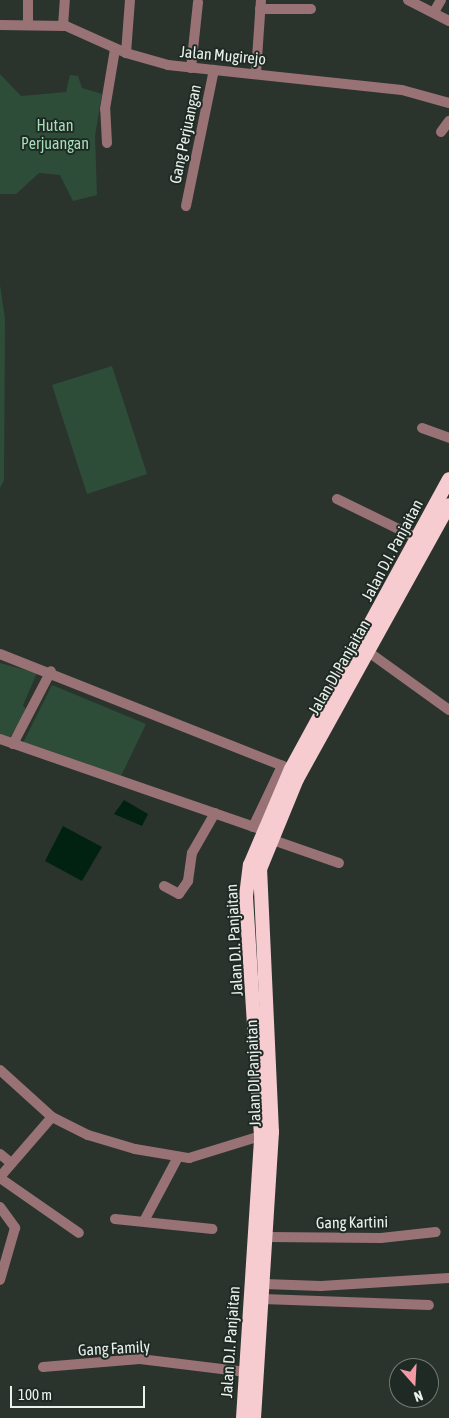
<!DOCTYPE html>
<style>
body{margin:0}
#map{position:relative;width:449px;height:1418px;overflow:hidden;background:#2a342d;font-family:"Asap Condensed",sans-serif}
div>[style]{position:absolute}
.green>*{inset:0;background:#2d4d39}
.water>*{inset:0;background:#022211}
.minor>*{height:10px;margin:-5px;padding:0 5px;transform-origin:5px;border-radius:5px;background:#997275}
.tertiary>*{height:10px;margin:-5px;padding:0 5px;transform-origin:5px;border-radius:5px;background:#997275}
.trunk>*{height:14px;margin:-7px;padding:0 7px;transform-origin:7px;border-radius:7px;background:#f6ccd0}
span{translate:-50% -50%;white-space:nowrap;text-align:center;line-height:1.15;-webkit-text-stroke:4px #202a24;paint-order:stroke}
.street-label{font-size:16px;color:#eaf1ec}
.park-label{font-size:16px;color:#a2deb8}
.north{position:absolute;left:389px;top:1358px;width:50px;height:50px;box-sizing:border-box;background:#202a24;border:1px solid #717a74;border-radius:50%;rotate:161deg;font-size:14px;font-weight:700;line-height:20px;text-align:center;color:#eaf1ec}
.north::after{content:'';display:block;margin:auto;width:18px;height:22px;background:#f49aa4;clip-path:polygon(50% 0,100% 100%,50% 72%,0 100%)}
.scale{position:absolute;left:10px;top:1386px;width:135px;height:22px;box-sizing:border-box;border:2px solid #eaf1ec;border-top:0;padding-left:6px;font-size:15px;line-height:18px;white-space:nowrap;color:#eaf1ec;-webkit-text-stroke:4px #202a24;paint-order:stroke}
</style>
<div id="map">
<div class="green">
<i style="clip-path:polygon(0 74px,21px 96px,66px 92px,70px 75px,78px 76px,82px 88px,102px 94px,95px 136px,97px 195px,73px 201px,60px 175px,39px 173px,16px 194px,0 194px)"></i>
<i style="clip-path:polygon(0 285px,5px 319px,4px 480px,0 488px)"></i>
<i style="clip-path:polygon(112px 366px,147px 474px,87px 494px,52px 385px)"></i>
<i style="clip-path:polygon(0 663px,37px 673px,23px 705px,27px 711px,10px 737px,0 740px)"></i>
<i style="clip-path:polygon(52px 685px,146px 724px,121px 776px,23px 743px)"></i>
</div>
<div class="water">
<i style="clip-path:polygon(124px 800px,148px 814px,142px 826px,114px 814px)"></i>
<i style="clip-path:polygon(63px 826px,102px 847px,82px 881px,45px 861px)"></i>
</div>
<div class="minor">
<i style="left:408px;top:0;width:46px;rotate:27.1deg"></i>
<i style="left:260px;top:9px;width:51px"></i>
<i style="left:434px;top:12px;width:14px;rotate:-60deg"></i>
<i style="left:28px;top:25px;width:25px;rotate:-90deg"></i>
<i style="left:63px;top:26px;width:26px;rotate:-86deg"></i>
<i style="left:126px;top:53px;width:53px;rotate:-85.7deg"></i>
<i style="left:191px;top:68px;width:66px;rotate:-83.9deg"></i>
<i style="left:256px;top:73px;width:73px;rotate:-86.1deg"></i>
<i style="left:441px;top:132px;width:14px;rotate:-54deg"></i>
<i style="left:107px;top:143px;width:34px;rotate:-93deg"></i>
<i style="left:105px;top:109px;width:61px;rotate:-80.5deg"></i>
<i style="left:186px;top:206px;width:139px;rotate:-78.4deg"></i>
<i style="left:422px;top:428px;width:29px;rotate:20deg"></i>
<i style="left:337px;top:499px;width:89px;rotate:26deg"></i>
<i style="left:363px;top:648px;width:106px;rotate:35.8deg"></i>
<i style="left:0;top:654px;width:313px;rotate:21.6deg"></i>
<i style="left:0;top:739px;width:287px;rotate:19.1deg"></i>
<i style="left:13px;top:744px;width:82px;rotate:-62.5deg"></i>
<i style="left:253px;top:827px;width:68px;rotate:-64.6deg"></i>
<i style="left:270px;top:839px;width:73px;rotate:19.2deg"></i>
<i style="left:164px;top:886px;width:17px;rotate:28deg"></i>
<i style="left:179px;top:894px;width:16px;rotate:-55deg"></i>
<i style="left:188px;top:881px;width:28px;rotate:-82deg"></i>
<i style="left:192px;top:853px;width:46px;rotate:-60.1deg"></i>
<i style="left:0;top:1154px;width:14px;rotate:39deg"></i>
<i style="left:0;top:1177px;width:79px;rotate:-49.1deg"></i>
<i style="left:0;top:1178px;width:96px;rotate:34.8deg"></i>
<i style="left:0;top:1207px;width:26px;rotate:54deg"></i>
<i style="left:15px;top:1228px;width:54px;rotate:106.1deg"></i>
<i style="left:115px;top:1219px;width:98px;rotate:5.9deg"></i>
<i style="left:144px;top:1221px;width:72px;rotate:-62deg"></i>
<i style="left:268px;top:1237px;width:113px;rotate:0.5deg"></i>
<i style="left:381px;top:1238px;width:55px;rotate:-6.2deg"></i>
<i style="left:264px;top:1284px;width:57px;rotate:2deg"></i>
<i style="left:321px;top:1286px;width:128px;rotate:-3.6deg"></i>
<i style="left:263px;top:1299px;width:166px;rotate:2.1deg"></i>
<i style="left:43px;top:1367px;width:97px;rotate:-4.7deg"></i>
<i style="left:140px;top:1359px;width:107px;rotate:7deg"></i>
</div>
<div class="tertiary">
<i style="left:0;top:25px;width:66px;rotate:0.9deg"></i>
<i style="left:66px;top:26px;width:66px;rotate:24.2deg"></i>
<i style="left:126px;top:53px;width:44px;rotate:15.9deg"></i>
<i style="left:168px;top:65px;width:235px;rotate:6.1deg"></i>
<i style="left:402px;top:90px;width:49px;rotate:15.5deg"></i>
<i style="left:0;top:1070px;width:70px;rotate:42.1deg"></i>
<i style="left:52px;top:1117px;width:40px;rotate:26.6deg"></i>
<i style="left:88px;top:1135px;width:49px;rotate:16.6deg"></i>
<i style="left:135px;top:1149px;width:55px;rotate:9.5deg"></i>
<i style="left:189px;top:1158px;width:82px;rotate:-17.1deg"></i>
</div>
<div class="trunk">
<i style="left:243px;top:1418px;width:283px;rotate:-86.3deg"></i>
<i style="left:261px;top:1136px;width:240px;rotate:-93.6deg"></i>
<i style="left:246px;top:896px;width:31px;rotate:-83deg"></i>
<i style="left:250px;top:865px;width:104px;rotate:-66.9deg"></i>
<i style="left:291px;top:769px;width:330px;rotate:-61.4deg"></i>
<i style="left:254px;top:1418px;width:287px;rotate:-86.4deg"></i>
<i style="left:272px;top:1132px;width:263px;rotate:-92.6deg"></i>
<i style="left:260px;top:869px;width:97px;rotate:-67.7deg"></i>
<i style="left:297px;top:779px;width:313px;rotate:-61deg"></i>
</div>
<div class="street-label">
<span style="left:223px;top:55px;rotate:5deg">Jalan Mugirejo</span>
<span style="left:185px;top:134px;rotate:-78deg">Gang Perjuangan</span>
<span style="left:392px;top:550px;rotate:-62deg">Jalan D.I. Panjaitan</span>
<span style="left:339px;top:667px;rotate:-60deg">Jalan DI Panjaitan</span>
<span style="left:234px;top:940px;rotate:-93deg">Jalan D.I. Panjaitan</span>
<span style="left:253px;top:1073px;rotate:-92deg">Jalan DI Panjaitan</span>
<span style="left:352px;top:1222px;rotate:-1deg">Gang Kartini</span>
<span style="left:230px;top:1342px;rotate:-86deg">Jalan D.I. Panjaitan</span>
<span style="left:114px;top:1348px;rotate:-3deg">Gang Family</span>
</div>
<div class="park-label">
<span style="left:55px;top:134px">Hutan<br>Perjuangan</span>
</div>
<div class="north">N</div>
<div class="scale">100 m</div>
</div>
